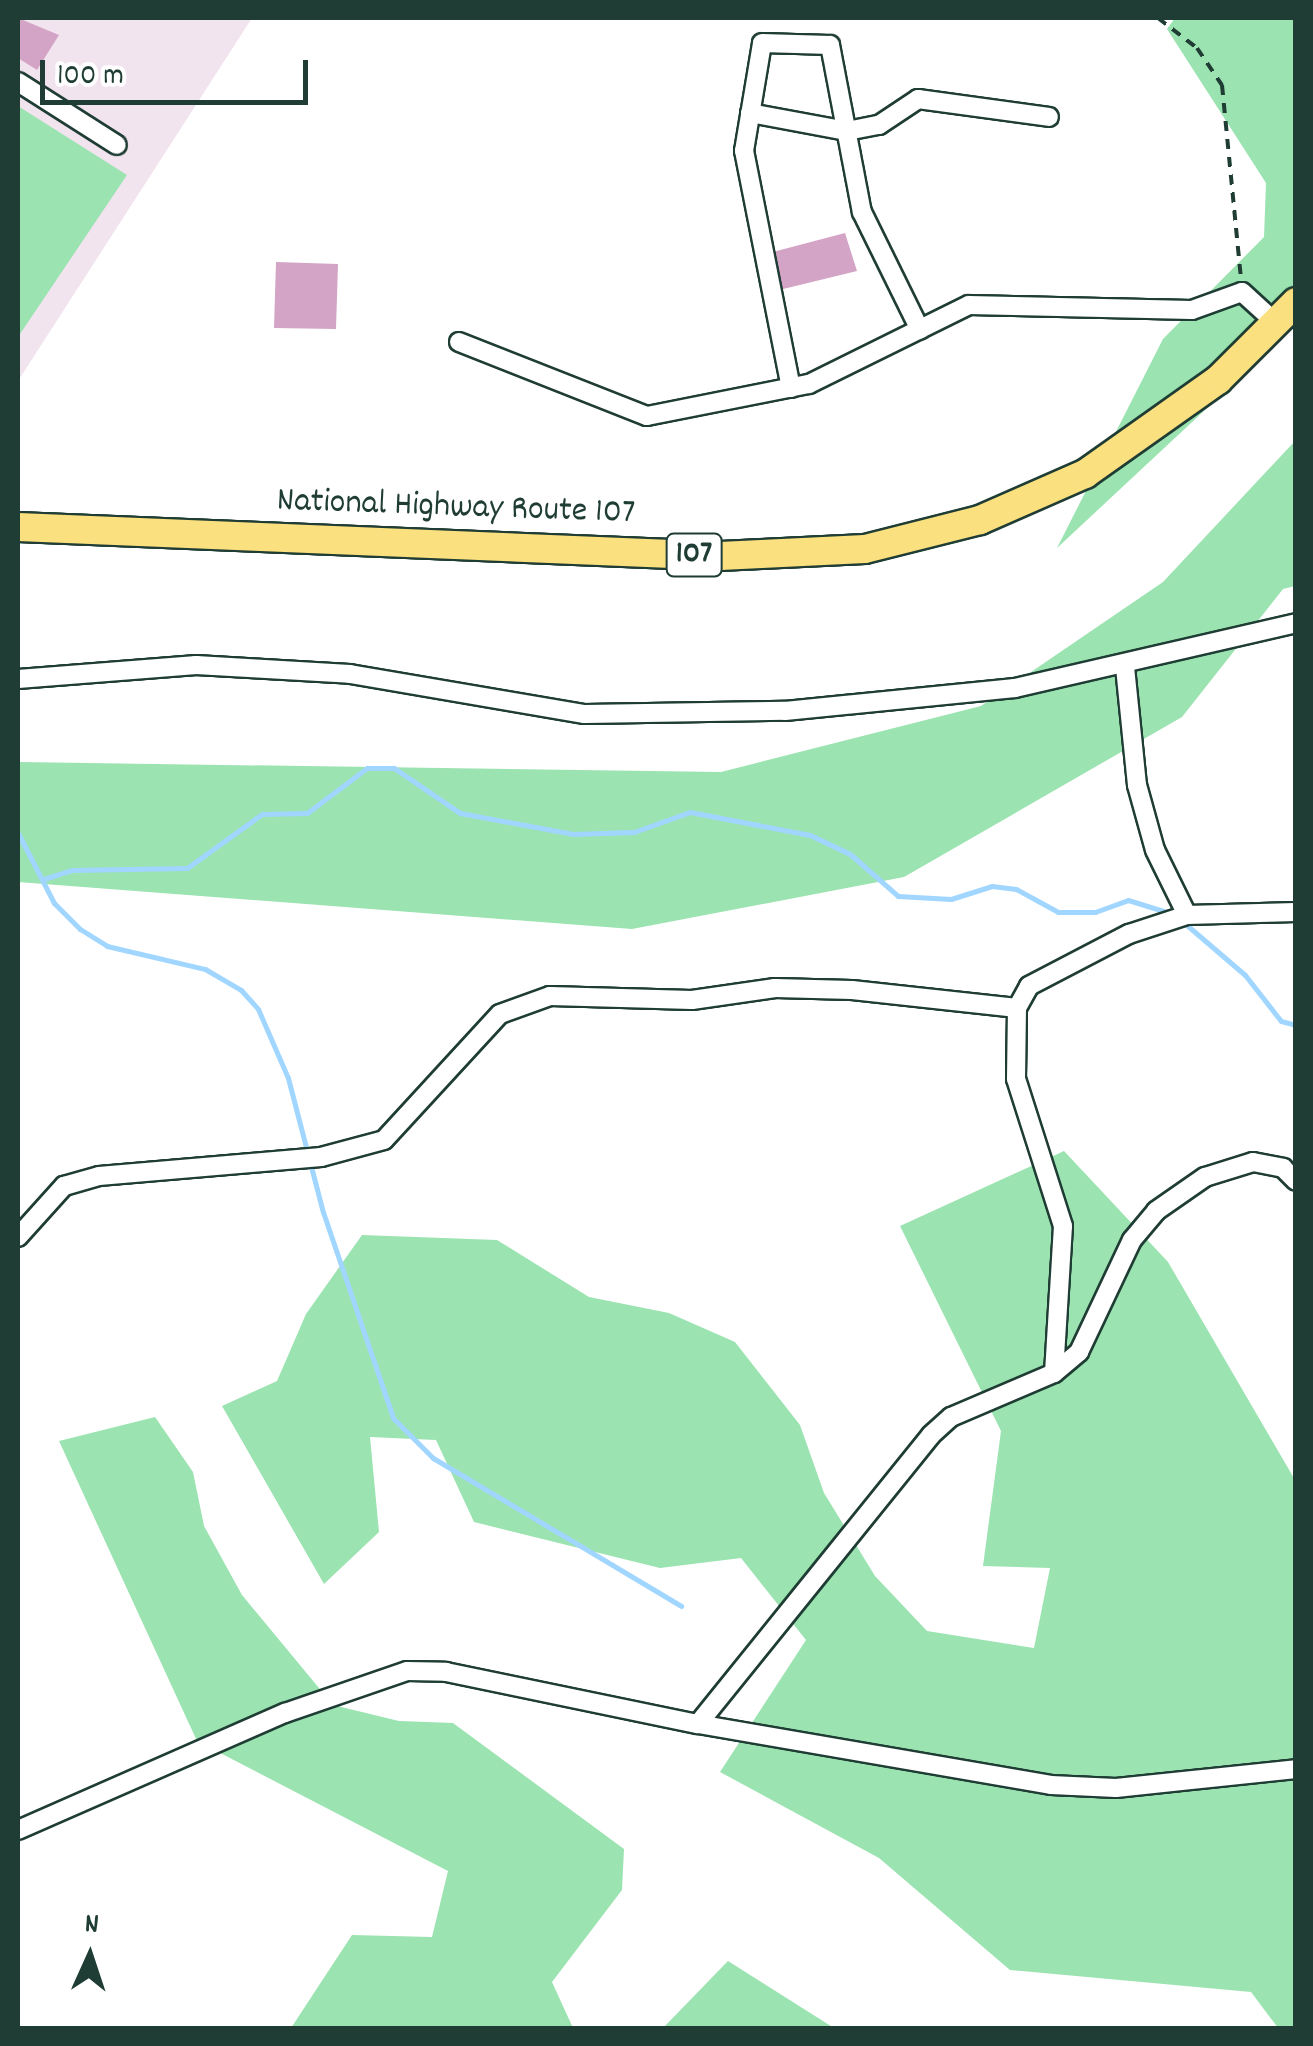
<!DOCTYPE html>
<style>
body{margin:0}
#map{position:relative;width:1313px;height:2046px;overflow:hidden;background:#fff;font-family:Dekko,sans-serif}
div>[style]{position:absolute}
.built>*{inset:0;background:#f2e4ee}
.green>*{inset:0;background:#9be3b0}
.stream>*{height:5px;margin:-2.5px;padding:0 2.5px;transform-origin:2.5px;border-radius:2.5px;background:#a0d6ff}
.building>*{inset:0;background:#d3a4c5}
.path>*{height:4px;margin-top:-2px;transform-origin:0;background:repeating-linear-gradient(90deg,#1f3d34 0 10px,transparent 0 18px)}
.roads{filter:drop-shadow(2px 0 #1f3d34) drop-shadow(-2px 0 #1f3d34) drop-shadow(0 2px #1f3d34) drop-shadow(0 -2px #1f3d34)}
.minor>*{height:18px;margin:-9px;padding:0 9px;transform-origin:9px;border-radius:9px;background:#fff}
.highway>*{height:28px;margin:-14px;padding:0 14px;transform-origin:14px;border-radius:14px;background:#fbe080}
span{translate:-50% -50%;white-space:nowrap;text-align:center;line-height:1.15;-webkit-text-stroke:8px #fff;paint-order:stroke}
.shield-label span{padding:2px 8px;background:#fff;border:2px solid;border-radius:8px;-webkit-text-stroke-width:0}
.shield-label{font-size:32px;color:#1f3d34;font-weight:700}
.street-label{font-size:35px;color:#1f3d34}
.frame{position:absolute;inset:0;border:20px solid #1f3d34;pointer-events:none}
.north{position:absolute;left:40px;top:1906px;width:100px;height:100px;-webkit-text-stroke:8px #fff;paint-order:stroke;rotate:3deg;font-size:28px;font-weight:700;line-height:40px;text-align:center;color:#1f3d34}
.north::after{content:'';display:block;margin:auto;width:35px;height:45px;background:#1f3d34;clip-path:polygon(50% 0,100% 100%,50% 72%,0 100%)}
.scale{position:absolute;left:40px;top:60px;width:268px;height:45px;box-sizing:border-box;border:5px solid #1f3d34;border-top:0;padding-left:12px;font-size:30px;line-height:35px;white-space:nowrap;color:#1f3d34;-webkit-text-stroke:8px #fff;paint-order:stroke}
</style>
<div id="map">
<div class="built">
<i style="clip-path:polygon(18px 18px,252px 18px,18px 381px)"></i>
</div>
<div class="green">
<i style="clip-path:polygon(1175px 18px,1295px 18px,1295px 326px,1057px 548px,1163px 339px,1264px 237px,1266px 183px,1167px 29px)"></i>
<i style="clip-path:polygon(18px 106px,127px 175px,18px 337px)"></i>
<i style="clip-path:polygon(1295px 441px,1295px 586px,1283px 589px,1182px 717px,904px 877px,632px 929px,18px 882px,18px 762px,721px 772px,981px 706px,1163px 582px)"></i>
<i style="clip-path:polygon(1064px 1151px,1168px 1262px,1295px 1480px,1295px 2028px,1278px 2028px,1251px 1992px,1010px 1970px,879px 1858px,720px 1772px,806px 1640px,741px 1558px,660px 1568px,474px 1522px,436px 1440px,370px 1437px,379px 1532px,324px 1584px,222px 1406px,277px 1381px,306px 1314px,362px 1235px,497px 1240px,589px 1297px,669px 1313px,735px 1342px,800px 1425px,824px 1493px,875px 1576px,927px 1631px,1034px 1648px,1050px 1568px,983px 1566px,1001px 1431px,900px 1226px)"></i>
<i style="clip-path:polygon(155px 1417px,193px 1472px,204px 1526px,242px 1595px,333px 1705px,399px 1721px,453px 1723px,624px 1849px,622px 1890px,552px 1982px,573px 2028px,291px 2028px,352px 1935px,432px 1937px,448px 1871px,197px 1741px,59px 1441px)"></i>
<i style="clip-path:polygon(728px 1961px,834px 2028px,663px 2028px)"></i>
</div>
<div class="stream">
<i style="left:18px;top:833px;width:79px;rotate:62.8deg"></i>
<i style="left:54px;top:903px;width:37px;rotate:45deg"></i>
<i style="left:80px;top:929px;width:32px;rotate:32deg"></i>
<i style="left:107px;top:946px;width:101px;rotate:13.2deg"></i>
<i style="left:205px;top:969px;width:42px;rotate:30.3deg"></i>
<i style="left:241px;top:990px;width:25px;rotate:48deg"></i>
<i style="left:258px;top:1009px;width:75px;rotate:66.5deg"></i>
<i style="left:288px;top:1078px;width:138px;rotate:75.4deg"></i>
<i style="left:323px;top:1212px;width:218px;rotate:71.2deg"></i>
<i style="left:393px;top:1418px;width:57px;rotate:45deg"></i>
<i style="left:433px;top:1458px;width:289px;rotate:30.8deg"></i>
<i style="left:44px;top:879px;width:28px;rotate:-18deg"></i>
<i style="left:71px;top:870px;width:116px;rotate:-1deg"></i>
<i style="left:187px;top:868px;width:92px;rotate:-35.8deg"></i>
<i style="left:262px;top:814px;width:45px;rotate:-1.3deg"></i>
<i style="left:307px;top:813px;width:75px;rotate:-36.9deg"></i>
<i style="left:367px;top:768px;width:27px"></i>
<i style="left:394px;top:768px;width:80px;rotate:34.3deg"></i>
<i style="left:460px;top:813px;width:115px;rotate:10.5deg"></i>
<i style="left:573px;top:834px;width:61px;rotate:-1.9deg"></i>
<i style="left:634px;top:832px;width:59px;rotate:-19.7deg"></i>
<i style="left:690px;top:812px;width:122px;rotate:10.9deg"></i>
<i style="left:810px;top:835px;width:44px;rotate:25.4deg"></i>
<i style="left:850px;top:854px;width:64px;rotate:41.2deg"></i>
<i style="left:898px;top:896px;width:53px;rotate:3.2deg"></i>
<i style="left:951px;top:899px;width:43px;rotate:-17.6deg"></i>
<i style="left:992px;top:886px;width:24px;rotate:7deg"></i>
<i style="left:1016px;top:889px;width:48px;rotate:28.7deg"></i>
<i style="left:1058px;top:912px;width:37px"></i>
<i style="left:1095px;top:912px;width:35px;rotate:-20deg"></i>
<i style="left:1128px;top:900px;width:47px;rotate:17.3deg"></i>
<i style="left:1182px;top:921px;width:83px;rotate:40.6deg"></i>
<i style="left:1245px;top:975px;width:58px;rotate:52deg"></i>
<i style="left:1281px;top:1021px;width:16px;rotate:15deg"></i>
</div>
<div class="building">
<i style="clip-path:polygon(18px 18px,59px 35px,37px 70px,18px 58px)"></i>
<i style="clip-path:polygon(845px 233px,857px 271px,775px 291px,769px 253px)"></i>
<i style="clip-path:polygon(276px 262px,338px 264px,336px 329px,274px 328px)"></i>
</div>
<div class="path">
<i style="left:1158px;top:18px;width:49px;rotate:37.6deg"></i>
<i style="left:1197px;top:48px;width:45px;rotate:56deg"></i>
<i style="left:1222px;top:85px;width:194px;rotate:84.4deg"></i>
</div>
<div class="roads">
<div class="minor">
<i style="left:18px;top:82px;width:117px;rotate:32.5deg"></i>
<i style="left:750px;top:113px;width:99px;rotate:10.5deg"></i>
<i style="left:847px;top:131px;width:33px;rotate:-11deg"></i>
<i style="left:879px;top:125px;width:47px;rotate:-33.7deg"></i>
<i style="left:918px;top:99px;width:132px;rotate:7.8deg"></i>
<i style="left:459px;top:342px;width:202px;rotate:21.5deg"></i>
<i style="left:647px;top:416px;width:165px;rotate:-11.2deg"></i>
<i style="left:809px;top:384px;width:178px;rotate:-26.3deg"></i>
<i style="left:969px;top:305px;width:223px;rotate:1.3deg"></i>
<i style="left:1192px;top:310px;width:53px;rotate:-19.8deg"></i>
<i style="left:1242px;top:292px;width:45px;rotate:42.3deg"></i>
<i style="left:791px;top:388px;width:242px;rotate:-101.2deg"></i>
<i style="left:744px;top:151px;width:109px;rotate:-80.5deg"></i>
<i style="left:762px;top:43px;width:68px;rotate:1.7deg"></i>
<i style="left:830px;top:45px;width:170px;rotate:79.2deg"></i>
<i style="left:862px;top:212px;width:131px;rotate:63.8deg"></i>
<i style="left:1125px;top:667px;width:119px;rotate:84.2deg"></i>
<i style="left:1137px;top:785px;width:67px;rotate:74.5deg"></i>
<i style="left:1155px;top:850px;width:72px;rotate:63.8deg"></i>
<i style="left:18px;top:679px;width:179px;rotate:-4.5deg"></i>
<i style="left:196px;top:665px;width:154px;rotate:3.3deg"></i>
<i style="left:350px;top:674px;width:238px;rotate:9.7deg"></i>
<i style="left:585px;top:714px;width:200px;rotate:-0.9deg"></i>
<i style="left:785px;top:711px;width:231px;rotate:-5.7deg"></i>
<i style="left:1015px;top:688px;width:288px;rotate:-13deg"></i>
<i style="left:18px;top:1237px;width:69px;rotate:-48deg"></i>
<i style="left:64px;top:1186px;width:36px;rotate:-16deg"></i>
<i style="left:99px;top:1176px;width:223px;rotate:-4.9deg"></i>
<i style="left:321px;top:1157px;width:65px;rotate:-15.1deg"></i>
<i style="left:384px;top:1140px;width:171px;rotate:-47.4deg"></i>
<i style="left:500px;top:1014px;width:53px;rotate:-19.8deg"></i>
<i style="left:550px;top:996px;width:142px;rotate:1.6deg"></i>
<i style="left:692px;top:1000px;width:84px;rotate:-8.2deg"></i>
<i style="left:775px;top:988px;width:77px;rotate:1.5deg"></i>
<i style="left:852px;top:990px;width:166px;rotate:6.2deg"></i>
<i style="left:1054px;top:1373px;width:147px;rotate:-86.5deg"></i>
<i style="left:1063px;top:1226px;width:154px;rotate:-107.7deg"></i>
<i style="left:1016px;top:1079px;width:71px;rotate:-89.2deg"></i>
<i style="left:1017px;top:1008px;width:25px;rotate:-61deg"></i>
<i style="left:1029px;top:986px;width:113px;rotate:-27.5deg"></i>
<i style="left:1129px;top:934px;width:61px;rotate:-18.1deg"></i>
<i style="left:1187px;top:915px;width:109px;rotate:-1.6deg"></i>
<i style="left:698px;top:1724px;width:371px;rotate:-51.1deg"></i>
<i style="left:931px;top:1435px;width:27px;rotate:-42deg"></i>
<i style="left:951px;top:1417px;width:112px;rotate:-23.1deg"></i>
<i style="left:1054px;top:1373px;width:33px;rotate:-40deg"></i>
<i style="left:1079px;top:1352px;width:124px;rotate:-64.7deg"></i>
<i style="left:1132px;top:1240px;width:38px;rotate:-50deg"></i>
<i style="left:1156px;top:1211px;width:60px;rotate:-34.8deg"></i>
<i style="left:1205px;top:1177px;width:50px;rotate:-17.4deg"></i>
<i style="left:1253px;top:1162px;width:31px;rotate:11deg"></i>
<i style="left:1283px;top:1168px;width:18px;rotate:45deg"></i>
<i style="left:18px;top:1830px;width:292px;rotate:-23.7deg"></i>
<i style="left:285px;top:1713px;width:129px;rotate:-19deg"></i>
<i style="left:407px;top:1671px;width:39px;rotate:1deg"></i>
<i style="left:446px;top:1672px;width:257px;rotate:11.7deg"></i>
<i style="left:698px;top:1724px;width:358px;rotate:9.8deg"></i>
<i style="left:1051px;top:1785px;width:65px;rotate:2.6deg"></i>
<i style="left:1116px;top:1788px;width:181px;rotate:-6deg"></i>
</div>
<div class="highway">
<i style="left:18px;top:527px;width:703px;rotate:2.37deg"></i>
<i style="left:720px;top:556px;width:145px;rotate:-2.8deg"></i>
<i style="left:865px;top:549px;width:119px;rotate:-14.2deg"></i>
<i style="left:980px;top:520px;width:115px;rotate:-23.7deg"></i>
<i style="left:1085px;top:474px;width:163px;rotate:-35.3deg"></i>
<i style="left:1218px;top:380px;width:110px;rotate:-45deg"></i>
</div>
</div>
<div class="shield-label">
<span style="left:694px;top:555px">107</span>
</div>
<div class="street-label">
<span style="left:456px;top:508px;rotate:2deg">National Highway Route 107</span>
</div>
<div class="frame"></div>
<div class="north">N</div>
<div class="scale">100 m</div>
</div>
